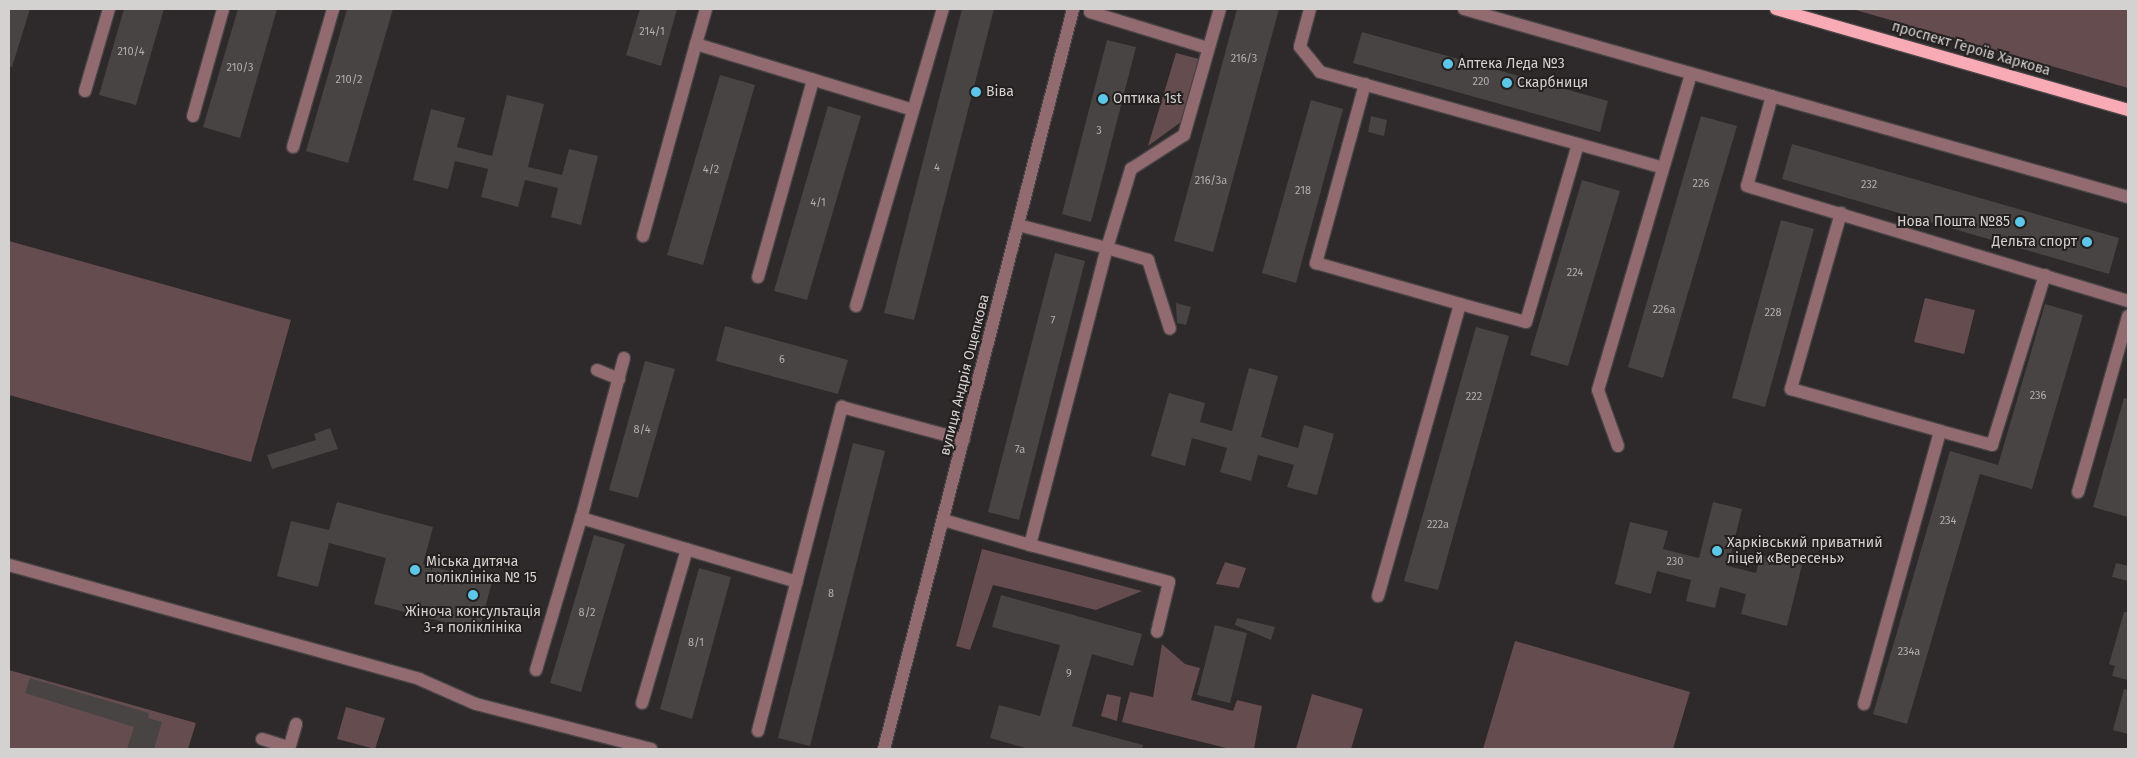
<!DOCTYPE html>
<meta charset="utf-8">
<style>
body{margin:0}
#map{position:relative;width:2137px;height:758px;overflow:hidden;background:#2e292a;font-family:"Fira Sans",sans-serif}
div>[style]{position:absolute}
.green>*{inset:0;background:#654c4f}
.building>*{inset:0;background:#494444}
.roads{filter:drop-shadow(1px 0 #494445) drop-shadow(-1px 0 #494445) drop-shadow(0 1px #494445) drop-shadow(0 -1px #494445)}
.minor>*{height:12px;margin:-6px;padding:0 6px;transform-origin:6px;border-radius:6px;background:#916b70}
.major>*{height:12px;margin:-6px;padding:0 6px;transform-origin:6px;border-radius:6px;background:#f8abb4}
.dots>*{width:14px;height:14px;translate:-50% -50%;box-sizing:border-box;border:2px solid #242020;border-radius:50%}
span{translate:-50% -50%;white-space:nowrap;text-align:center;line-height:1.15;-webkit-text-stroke:4px #242020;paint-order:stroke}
.number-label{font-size:11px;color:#b1aeae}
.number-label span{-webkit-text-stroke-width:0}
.street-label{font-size:14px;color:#d4d1d1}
.poi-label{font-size:14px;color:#d4d1d1}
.left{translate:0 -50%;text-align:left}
.right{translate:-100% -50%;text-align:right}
.frame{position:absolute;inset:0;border:10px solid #d4d1d1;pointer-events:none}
</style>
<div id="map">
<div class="green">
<i style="clip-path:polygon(1852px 9px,2128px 9px,2128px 88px)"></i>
<i style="clip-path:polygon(1176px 53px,1199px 59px,1181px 122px,1148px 146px)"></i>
<i style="clip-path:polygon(9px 241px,291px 320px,251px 462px,9px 395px)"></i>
<i style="clip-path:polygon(1925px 298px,1975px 310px,1964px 354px,1914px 342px)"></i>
<i style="clip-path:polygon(982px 549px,1142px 591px,1096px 610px,993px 585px,970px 650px,956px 646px)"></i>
<i style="clip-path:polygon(1225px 562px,1246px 568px,1239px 588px,1216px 584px)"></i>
<i style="clip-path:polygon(1515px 641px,1690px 692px,1673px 749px,1483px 749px)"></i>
<i style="clip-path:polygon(1162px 644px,1185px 664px,1200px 668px,1191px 700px,1233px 711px,1237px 700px,1262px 706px,1254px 749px,1230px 749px,1122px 722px,1130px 692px,1153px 697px)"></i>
<i style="clip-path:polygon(9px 670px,196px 723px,188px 749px,9px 749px)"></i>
<i style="clip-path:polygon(1107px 694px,1121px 697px,1117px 721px,1101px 716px)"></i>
<i style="clip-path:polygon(1312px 694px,1363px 709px,1351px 749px,1296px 749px)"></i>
<i style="clip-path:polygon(346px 707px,385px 718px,375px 749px,337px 739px)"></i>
</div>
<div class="building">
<i style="clip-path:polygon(9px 9px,30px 9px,12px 67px,9px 67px)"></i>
<i style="clip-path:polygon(124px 9px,164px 9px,136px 105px,99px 95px)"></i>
<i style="clip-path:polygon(238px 9px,277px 9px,240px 138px,203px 127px)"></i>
<i style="clip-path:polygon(347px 9px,393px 9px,348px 163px,306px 151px)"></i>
<i style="clip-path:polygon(640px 9px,677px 9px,661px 66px,626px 55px)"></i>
<i style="clip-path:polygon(962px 9px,994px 9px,914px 320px,884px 313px)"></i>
<i style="clip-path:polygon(1237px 9px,1279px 9px,1213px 252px,1174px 241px)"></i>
<i style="clip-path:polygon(1362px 32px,1608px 101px,1600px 132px,1353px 63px)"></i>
<i style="clip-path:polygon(1107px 40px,1136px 47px,1091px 222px,1062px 214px)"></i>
<i style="clip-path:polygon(720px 75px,755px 85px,703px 265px,667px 255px)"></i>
<i style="clip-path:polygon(507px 95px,544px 104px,528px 167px,562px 175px,569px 149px,598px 156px,581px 225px,551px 217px,558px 188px,525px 180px,518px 207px,481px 197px,488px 169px,455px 161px,448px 189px,413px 180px,431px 109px,465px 118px,457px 147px,492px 156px)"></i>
<i style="clip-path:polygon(1311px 100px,1343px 109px,1296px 283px,1262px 273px)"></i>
<i style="clip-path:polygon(828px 106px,861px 116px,807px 300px,774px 291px)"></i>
<i style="clip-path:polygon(1371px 116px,1387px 120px,1384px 136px,1368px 132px)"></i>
<i style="clip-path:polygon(1701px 116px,1737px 126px,1663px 378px,1628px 367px)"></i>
<i style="clip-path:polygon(1792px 144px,2119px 238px,2109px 274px,1782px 179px)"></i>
<i style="clip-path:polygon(1582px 180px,1620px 191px,1568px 366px,1530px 355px)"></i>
<i style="clip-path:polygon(1781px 220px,1814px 229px,1765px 407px,1732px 398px)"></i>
<i style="clip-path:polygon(1055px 253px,1085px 261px,1019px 520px,988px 512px)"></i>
<i style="clip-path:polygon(1176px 303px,1191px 307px,1186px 325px,1177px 323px)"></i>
<i style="clip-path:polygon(2045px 304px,2083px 315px,2032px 489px,1980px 474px,1907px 724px,1873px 714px,1950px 451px,1998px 465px)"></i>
<i style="clip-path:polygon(725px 326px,848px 360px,838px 394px,716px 361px)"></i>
<i style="clip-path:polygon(1476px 327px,1509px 336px,1438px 590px,1404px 581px)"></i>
<i style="clip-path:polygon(645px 361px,675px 369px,638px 498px,609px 490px)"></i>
<i style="clip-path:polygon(1249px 368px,1278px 376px,1261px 437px,1298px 448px,1304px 425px,1334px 434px,1317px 495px,1287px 487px,1294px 465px,1258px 455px,1251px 481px,1220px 472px,1227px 448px,1192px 438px,1185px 466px,1151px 456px,1169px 393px,1205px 403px,1200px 422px,1232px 431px)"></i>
<i style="clip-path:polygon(2124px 398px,2128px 399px,2128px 517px,2093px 507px)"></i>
<i style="clip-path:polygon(330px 428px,338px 449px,272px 469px,267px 455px,316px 440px,314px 434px)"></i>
<i style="clip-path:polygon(853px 443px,885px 451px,810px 746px,778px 738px)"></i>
<i style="clip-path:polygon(337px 502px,433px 527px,423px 564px,492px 582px,479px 631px,374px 604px,386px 558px,329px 543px,318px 587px,277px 576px,291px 521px,329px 530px)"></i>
<i style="clip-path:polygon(1713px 502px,1742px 509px,1728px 566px,1756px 573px,1760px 555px,1802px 565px,1787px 626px,1741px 614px,1746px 594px,1720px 587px,1715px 608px,1686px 601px,1691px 580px,1657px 571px,1651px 594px,1615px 584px,1630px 522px,1668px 531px,1663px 549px,1699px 558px)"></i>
<i style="clip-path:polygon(594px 535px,625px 544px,581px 692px,550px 683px)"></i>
<i style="clip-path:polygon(2116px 563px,2128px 566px,2128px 581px,2112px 577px)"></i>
<i style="clip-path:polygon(699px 568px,731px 577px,692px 719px,660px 709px)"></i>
<i style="clip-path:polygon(1001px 595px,1142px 634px,1133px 666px,1092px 654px,1072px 726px,1143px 745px,1142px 749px,1029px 749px,990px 738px,999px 705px,1040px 716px,1060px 645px,992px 627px)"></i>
<i style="clip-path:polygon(2124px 612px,2128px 612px,2128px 680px,2112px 676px,2115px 666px,2109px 664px)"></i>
<i style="clip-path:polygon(1237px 618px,1275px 627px,1271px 640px,1235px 625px)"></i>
<i style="clip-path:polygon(1215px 625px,1247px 633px,1230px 703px,1197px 695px)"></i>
<i style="clip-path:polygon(30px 678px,149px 713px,148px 718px,162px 722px,154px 749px,127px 749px,134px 727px,25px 693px)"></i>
<i style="clip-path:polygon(2124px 689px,2128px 690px,2128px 734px,2113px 730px)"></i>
</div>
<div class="roads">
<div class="minor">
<i style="left:706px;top:9px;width:36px;rotate:106deg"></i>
<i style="left:696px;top:44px;width:227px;rotate:16.9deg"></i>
<i style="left:1310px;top:9px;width:39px;rotate:105deg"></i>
<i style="left:1300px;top:47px;width:32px;rotate:51deg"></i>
<i style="left:1320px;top:72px;width:356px;rotate:15.6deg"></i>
<i style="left:1464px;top:9px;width:690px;rotate:15.81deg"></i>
<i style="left:1090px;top:12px;width:123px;rotate:17deg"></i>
<i style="left:1365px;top:84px;width:186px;rotate:105.3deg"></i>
<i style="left:1316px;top:263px;width:150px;rotate:15.9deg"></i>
<i style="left:1460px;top:304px;width:68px;rotate:15.3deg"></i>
<i style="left:1526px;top:322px;width:185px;rotate:-73.7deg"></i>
<i style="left:85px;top:91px;width:85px;rotate:-73.7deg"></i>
<i style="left:1772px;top:96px;width:93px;rotate:105.5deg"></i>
<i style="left:1747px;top:186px;width:398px;rotate:16.8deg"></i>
<i style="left:193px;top:116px;width:111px;rotate:-74.3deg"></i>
<i style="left:293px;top:147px;width:144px;rotate:-73.8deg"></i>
<i style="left:1841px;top:213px;width:183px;rotate:105.9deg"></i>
<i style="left:1791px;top:389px;width:155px;rotate:15.7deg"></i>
<i style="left:1018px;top:225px;width:92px;rotate:14.5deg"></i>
<i style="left:1107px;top:248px;width:83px;rotate:-73.1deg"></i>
<i style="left:1131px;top:169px;width:63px;rotate:-32.7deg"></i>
<i style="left:1184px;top:135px;width:131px;rotate:-74.1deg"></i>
<i style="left:643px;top:236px;width:199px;rotate:-74.6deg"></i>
<i style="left:758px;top:277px;width:205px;rotate:-74.4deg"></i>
<i style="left:856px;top:306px;width:309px;rotate:-73.7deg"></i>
<i style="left:624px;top:358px;width:166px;rotate:105deg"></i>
<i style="left:581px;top:518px;width:225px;rotate:16.5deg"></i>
<i style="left:597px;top:370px;width:24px;rotate:22deg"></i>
<i style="left:1618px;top:446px;width:59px;rotate:-109.7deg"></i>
<i style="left:1598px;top:390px;width:330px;rotate:-73.6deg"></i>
<i style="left:2078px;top:492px;width:183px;rotate:-74.1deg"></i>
<i style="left:943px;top:520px;width:91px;rotate:16deg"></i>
<i style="left:1030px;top:545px;width:307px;rotate:-75.5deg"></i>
<i style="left:1107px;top:248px;width:43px;rotate:16.3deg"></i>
<i style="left:1148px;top:260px;width:72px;rotate:72.3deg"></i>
<i style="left:1030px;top:545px;width:144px;rotate:14.9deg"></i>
<i style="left:1169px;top:582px;width:51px;rotate:103.5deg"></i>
<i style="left:9px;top:565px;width:426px;rotate:15.5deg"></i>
<i style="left:419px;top:679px;width:62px;rotate:23.7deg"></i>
<i style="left:476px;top:704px;width:181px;rotate:14.4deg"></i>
<i style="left:1378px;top:596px;width:303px;rotate:-74.3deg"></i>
<i style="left:536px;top:670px;width:159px;rotate:-73.5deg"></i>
<i style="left:642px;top:703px;width:160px;rotate:-73.7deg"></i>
<i style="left:1864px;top:704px;width:283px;rotate:-74.4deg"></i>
<i style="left:1940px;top:431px;width:54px;rotate:15.1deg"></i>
<i style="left:1992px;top:445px;width:178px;rotate:-72.7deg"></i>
<i style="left:758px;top:731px;width:335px;rotate:-75.5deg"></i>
<i style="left:842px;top:407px;width:126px;rotate:15.1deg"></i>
<i style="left:262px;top:739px;width:28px;rotate:17deg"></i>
<i style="left:289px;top:749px;width:26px;rotate:-74deg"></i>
<i style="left:884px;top:749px;width:764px;rotate:-75.67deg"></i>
</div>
<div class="major">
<i style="left:1776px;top:9px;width:366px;rotate:16deg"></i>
</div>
</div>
<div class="dots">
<i style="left:1448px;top:64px;background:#5cc7e8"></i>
<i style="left:1507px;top:83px;background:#5cc7e8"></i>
<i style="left:976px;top:92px;background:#5cc7e8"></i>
<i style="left:1103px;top:99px;background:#5cc7e8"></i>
<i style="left:2020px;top:222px;background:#5cc7e8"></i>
<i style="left:2087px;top:242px;background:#5cc7e8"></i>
<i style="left:1717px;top:551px;background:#5cc7e8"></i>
<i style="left:415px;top:570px;background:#5cc7e8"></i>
<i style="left:473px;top:595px;background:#5cc7e8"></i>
</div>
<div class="number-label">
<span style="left:652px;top:32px">214/1</span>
<span style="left:131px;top:52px">210/4</span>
<span style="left:1244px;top:59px">216/3</span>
<span style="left:240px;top:68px">210/3</span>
<span style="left:349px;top:80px">210/2</span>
<span style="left:1481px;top:82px">220</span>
<span style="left:1099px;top:131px">3</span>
<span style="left:937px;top:168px">4</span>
<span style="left:711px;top:170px">4/2</span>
<span style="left:1211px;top:181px">216/3а</span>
<span style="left:1701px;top:184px">226</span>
<span style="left:1869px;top:185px">232</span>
<span style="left:1303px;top:191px">218</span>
<span style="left:818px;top:203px">4/1</span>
<span style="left:1575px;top:273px">224</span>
<span style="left:1664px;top:310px">226а</span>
<span style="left:1773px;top:313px">228</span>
<span style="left:1053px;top:321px">7</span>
<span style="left:782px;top:360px">6</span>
<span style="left:2038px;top:396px">236</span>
<span style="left:1474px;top:397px">222</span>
<span style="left:642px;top:430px">8/4</span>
<span style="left:1020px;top:450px">7а</span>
<span style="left:1948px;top:521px">234</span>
<span style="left:1438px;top:525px">222а</span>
<span style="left:1675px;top:562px">230</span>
<span style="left:831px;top:594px">8</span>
<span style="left:587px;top:613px">8/2</span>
<span style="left:696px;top:643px">8/1</span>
<span style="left:1909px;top:652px">234а</span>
<span style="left:1069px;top:674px">9</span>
</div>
<div class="street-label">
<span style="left:1971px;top:49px;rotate:16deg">проспект Героїв Харкова</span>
<span style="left:965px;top:375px;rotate:-76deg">вулиця Андрія Ощепкова</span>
</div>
<div class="poi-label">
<span class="left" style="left:1458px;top:64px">Аптека Леда №3</span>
<span class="left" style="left:1517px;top:83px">Скарбниця</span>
<span class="left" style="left:986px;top:92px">Віва</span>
<span class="left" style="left:1113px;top:99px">Оптика 1st</span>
<span class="right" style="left:2010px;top:222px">Нова Пошта №85</span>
<span class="right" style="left:2077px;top:242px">Дельта спорт</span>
<span class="left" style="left:1727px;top:551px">Харківський приватний<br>ліцей «Вересень»</span>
<span class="left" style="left:426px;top:570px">Міська дитяча<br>поліклініка № 15</span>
<span style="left:473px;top:620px">Жіноча консультація<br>3-я поліклініка</span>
</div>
<div class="frame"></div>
</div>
